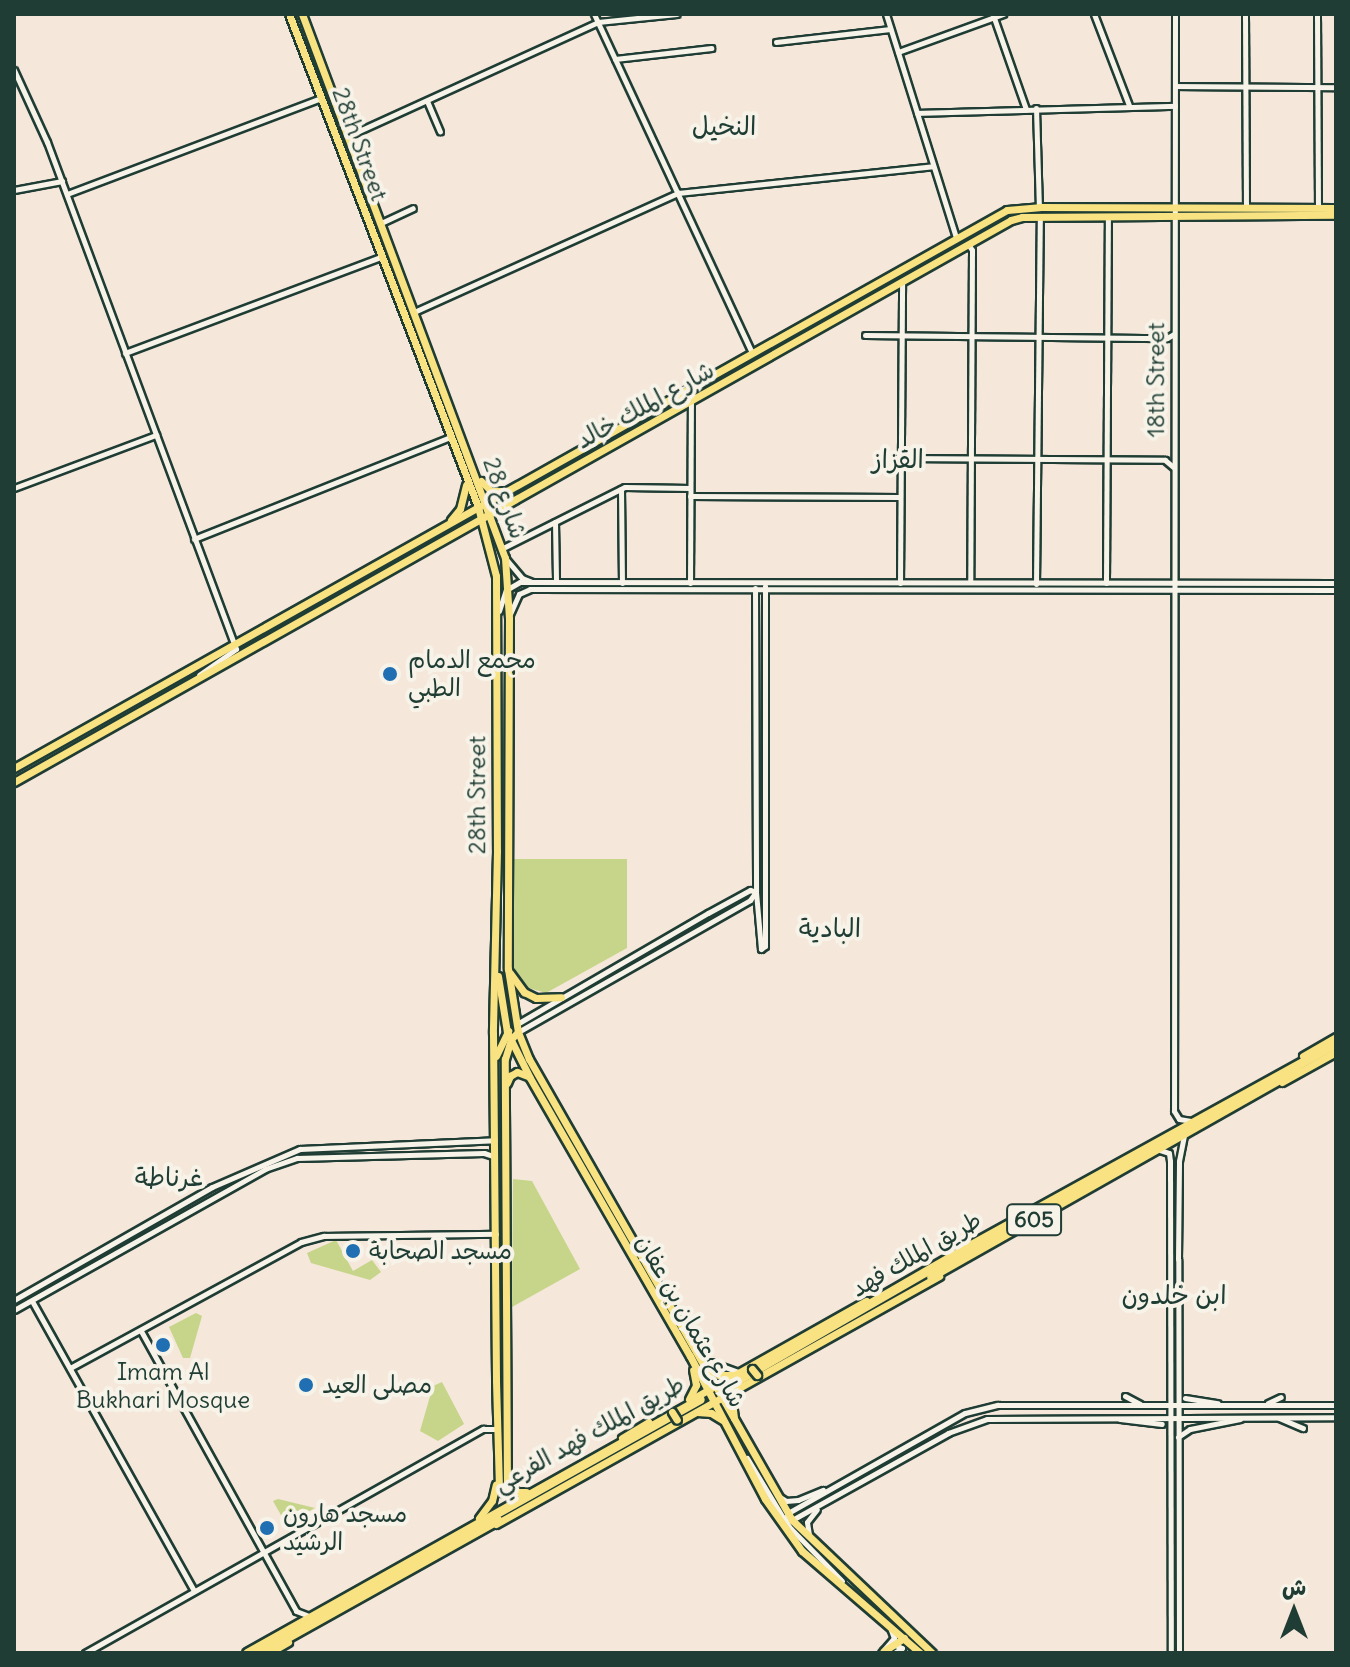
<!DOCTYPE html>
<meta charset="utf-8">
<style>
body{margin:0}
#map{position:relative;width:1350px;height:1667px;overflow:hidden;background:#f5e7da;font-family:Delius,"Playpen Sans Arabic",sans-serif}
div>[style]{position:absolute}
.green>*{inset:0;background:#c6d589}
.highway-tunnel>*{height:9px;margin-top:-4.5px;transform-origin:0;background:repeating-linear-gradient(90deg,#cac5b9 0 9px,transparent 0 13.5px)}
.roads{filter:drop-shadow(2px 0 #1f3d34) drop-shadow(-2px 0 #1f3d34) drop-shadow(0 2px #1f3d34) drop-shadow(0 -2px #1f3d34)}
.minor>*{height:5px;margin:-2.5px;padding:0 2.5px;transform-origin:2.5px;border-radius:2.5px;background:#f7f3e8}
.major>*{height:7px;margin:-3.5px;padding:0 3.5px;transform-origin:3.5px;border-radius:3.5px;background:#f8e281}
.highway>*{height:9px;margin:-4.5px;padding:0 4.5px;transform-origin:4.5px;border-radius:4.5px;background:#f8e281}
.bridges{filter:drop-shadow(2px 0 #1f3d34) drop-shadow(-2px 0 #1f3d34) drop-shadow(0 2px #1f3d34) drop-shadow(0 -2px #1f3d34)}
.major-bridge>*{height:7px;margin:-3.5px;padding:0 3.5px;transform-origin:3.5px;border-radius:3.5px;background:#f8e281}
.dots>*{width:22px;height:22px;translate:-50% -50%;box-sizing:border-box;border:4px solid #f7f3e8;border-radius:50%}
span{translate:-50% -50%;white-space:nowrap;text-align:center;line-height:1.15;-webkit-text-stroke:8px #f7f3e8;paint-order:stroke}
.shield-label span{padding:2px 6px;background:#f7f3e8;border:2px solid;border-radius:6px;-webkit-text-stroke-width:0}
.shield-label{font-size:22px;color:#1f3d34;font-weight:700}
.street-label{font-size:24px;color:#1f3d34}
.poi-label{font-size:24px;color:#1f3d34}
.left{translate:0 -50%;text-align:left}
.neighbourhood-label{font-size:26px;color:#1f3d34}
.frame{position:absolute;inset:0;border:16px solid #1f3d34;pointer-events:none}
.north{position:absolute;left:1254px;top:1571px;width:80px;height:80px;-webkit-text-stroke:6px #f7f3e8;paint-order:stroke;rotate:0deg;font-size:22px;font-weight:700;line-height:32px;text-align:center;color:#1f3d34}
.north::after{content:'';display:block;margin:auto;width:28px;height:36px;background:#1f3d34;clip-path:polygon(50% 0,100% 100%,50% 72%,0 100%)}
</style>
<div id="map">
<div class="green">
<i style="clip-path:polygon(512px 859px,627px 859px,627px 948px,546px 993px,522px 986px,512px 973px)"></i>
<i style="clip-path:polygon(513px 1179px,532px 1181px,580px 1269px,512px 1307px)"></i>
<i style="clip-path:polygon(336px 1240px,353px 1271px,372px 1260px,381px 1272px,370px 1280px,311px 1263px,307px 1253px)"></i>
<i style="clip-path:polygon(196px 1313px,202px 1316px,190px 1358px,183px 1358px,169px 1327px)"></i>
<i style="clip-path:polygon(442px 1382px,464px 1424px,438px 1441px,420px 1431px,433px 1386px)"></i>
<i style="clip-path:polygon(278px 1499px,315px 1508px,286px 1524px,273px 1501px)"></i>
</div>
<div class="highway-tunnel">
<i style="left:702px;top:1402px;width:30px;rotate:-26deg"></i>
</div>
<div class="roads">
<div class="minor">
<i style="left:594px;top:14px;width:374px;rotate:65deg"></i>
<i style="left:886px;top:14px;width:235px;rotate:72.6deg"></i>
<i style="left:1094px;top:14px;width:97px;rotate:69deg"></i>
<i style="left:1175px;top:14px;width:1097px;rotate:90.05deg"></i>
<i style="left:1174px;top:1111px;width:9px;rotate:58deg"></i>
<i style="left:1179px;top:1119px;width:12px;rotate:9deg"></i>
<i style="left:1245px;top:14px;width:194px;rotate:89.7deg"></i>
<i style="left:1317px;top:14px;width:194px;rotate:89.7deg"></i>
<i style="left:993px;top:15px;width:100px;rotate:70.7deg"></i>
<i style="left:776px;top:42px;width:115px;rotate:-6.5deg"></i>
<i style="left:898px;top:52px;width:112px;rotate:-19.9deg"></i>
<i style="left:615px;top:59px;width:97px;rotate:-6.5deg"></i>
<i style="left:14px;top:70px;width:79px;rotate:65.4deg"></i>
<i style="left:47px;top:142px;width:541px;rotate:69.56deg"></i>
<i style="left:236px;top:649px;width:45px;rotate:144.9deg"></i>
<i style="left:1175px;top:86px;width:161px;rotate:0.4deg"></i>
<i style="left:427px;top:101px;width:33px;rotate:67deg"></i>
<i style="left:1036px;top:108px;width:99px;rotate:88.3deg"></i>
<i style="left:917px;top:113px;width:258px;rotate:-1.6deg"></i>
<i style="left:348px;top:136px;width:275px;rotate:-24.5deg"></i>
<i style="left:598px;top:22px;width:79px;rotate:-5.8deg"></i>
<i style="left:14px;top:190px;width:49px;rotate:-10.6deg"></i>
<i style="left:67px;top:194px;width:272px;rotate:-20.7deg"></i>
<i style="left:381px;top:223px;width:35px;rotate:-25deg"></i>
<i style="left:968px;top:244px;width:7px;rotate:56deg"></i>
<i style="left:972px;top:250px;width:332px;rotate:90.3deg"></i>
<i style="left:414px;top:312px;width:290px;rotate:-24.3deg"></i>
<i style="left:678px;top:193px;width:256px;rotate:-6deg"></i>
<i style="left:865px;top:335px;width:302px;rotate:0.6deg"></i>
<i style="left:1167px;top:338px;width:8px;rotate:-30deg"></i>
<i style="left:125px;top:353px;width:273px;rotate:-20.6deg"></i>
<i style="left:900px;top:458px;width:265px;rotate:0.4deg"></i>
<i style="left:1165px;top:460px;width:11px;rotate:41deg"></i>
<i style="left:14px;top:488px;width:152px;rotate:-20.5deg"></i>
<i style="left:621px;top:489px;width:94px;rotate:89.4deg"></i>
<i style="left:690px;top:496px;width:210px;rotate:0.3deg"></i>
<i style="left:555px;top:522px;width:60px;rotate:89deg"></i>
<i style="left:194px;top:539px;width:276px;rotate:-21.7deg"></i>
<i style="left:503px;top:548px;width:136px;rotate:-26.6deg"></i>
<i style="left:625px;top:487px;width:65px;rotate:0.9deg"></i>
<i style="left:506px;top:559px;width:25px;rotate:50deg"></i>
<i style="left:522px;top:578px;width:9px;rotate:21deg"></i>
<i style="left:690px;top:583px;width:180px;rotate:-89.7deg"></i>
<i style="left:900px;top:583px;width:301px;rotate:-89.6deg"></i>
<i style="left:1106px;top:583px;width:366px;rotate:-89.7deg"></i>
<i style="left:1036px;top:584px;width:367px;rotate:-89.4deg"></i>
<i style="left:755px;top:588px;width:304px;rotate:89.8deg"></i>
<i style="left:756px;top:892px;width:57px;rotate:85deg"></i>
<i style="left:761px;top:949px;width:5px;rotate:-37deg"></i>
<i style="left:765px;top:946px;width:360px;rotate:-90deg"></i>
<i style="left:499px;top:611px;width:22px;rotate:-72deg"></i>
<i style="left:506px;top:590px;width:16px;rotate:-30deg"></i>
<i style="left:520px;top:582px;width:816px;rotate:0.07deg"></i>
<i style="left:510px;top:614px;width:22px;rotate:-66deg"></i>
<i style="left:519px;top:594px;width:12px;rotate:-24deg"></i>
<i style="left:530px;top:589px;width:806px;rotate:0.07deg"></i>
<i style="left:517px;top:1024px;width:221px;rotate:-30.2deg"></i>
<i style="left:708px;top:913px;width:48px;rotate:-28.7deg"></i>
<i style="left:750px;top:890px;width:6px;rotate:18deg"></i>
<i style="left:518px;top:1032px;width:267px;rotate:-29.6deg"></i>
<i style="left:750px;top:900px;width:9px;rotate:-54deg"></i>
<i style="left:1160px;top:1150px;width:9px;rotate:18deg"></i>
<i style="left:1169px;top:1153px;width:8px;rotate:83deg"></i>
<i style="left:1170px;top:1161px;width:492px;rotate:89.9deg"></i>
<i style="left:14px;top:1300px;width:228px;rotate:-29.7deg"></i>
<i style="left:212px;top:1187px;width:96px;rotate:-23.4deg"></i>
<i style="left:300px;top:1149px;width:195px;rotate:-2.6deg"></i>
<i style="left:32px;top:1301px;width:332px;rotate:60.8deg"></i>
<i style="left:14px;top:1310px;width:288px;rotate:-29.3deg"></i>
<i style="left:265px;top:1169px;width:34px;rotate:-19deg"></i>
<i style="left:297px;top:1158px;width:187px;rotate:-1.5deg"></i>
<i style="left:484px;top:1153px;width:9px;rotate:18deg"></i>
<i style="left:141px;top:1331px;width:320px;rotate:61deg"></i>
<i style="left:296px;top:1611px;width:14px;rotate:21deg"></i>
<i style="left:706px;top:1366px;width:6px;rotate:-39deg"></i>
<i style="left:711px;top:1362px;width:30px;rotate:20deg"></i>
<i style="left:70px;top:1368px;width:263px;rotate:-28.6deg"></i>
<i style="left:301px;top:1242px;width:24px;rotate:-15deg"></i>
<i style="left:324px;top:1236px;width:172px;rotate:-0.7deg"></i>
<i style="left:1125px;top:1396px;width:17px;rotate:28deg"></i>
<i style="left:1185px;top:1398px;width:33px;rotate:9deg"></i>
<i style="left:1268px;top:1403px;width:14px;rotate:-25deg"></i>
<i style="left:1279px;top:1418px;width:26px;rotate:23deg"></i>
<i style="left:1120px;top:1419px;width:42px;rotate:6.8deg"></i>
<i style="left:1178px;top:1437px;width:14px;rotate:-34deg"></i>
<i style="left:1190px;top:1429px;width:51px;rotate:-11.3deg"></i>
<i style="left:747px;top:1458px;width:74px;rotate:58.9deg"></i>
<i style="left:785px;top:1521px;width:7px;rotate:-8deg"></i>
<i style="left:792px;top:1520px;width:179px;rotate:-29.1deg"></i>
<i style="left:948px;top:1433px;width:41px;rotate:-19.7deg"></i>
<i style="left:987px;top:1419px;width:349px;rotate:-0.3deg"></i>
<i style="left:780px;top:1497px;width:7px;rotate:34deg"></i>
<i style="left:786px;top:1501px;width:12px;rotate:-5deg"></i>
<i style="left:798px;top:1500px;width:27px;rotate:-22deg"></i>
<i style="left:809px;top:1535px;width:13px;rotate:-99deg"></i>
<i style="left:807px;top:1522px;width:16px;rotate:-52deg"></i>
<i style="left:842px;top:1581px;width:73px;rotate:-134.4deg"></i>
<i style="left:791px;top:1529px;width:10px;rotate:-127deg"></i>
<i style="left:785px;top:1521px;width:9px;rotate:-69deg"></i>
<i style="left:788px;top:1513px;width:203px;rotate:-29.5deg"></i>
<i style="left:965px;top:1413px;width:34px;rotate:-14deg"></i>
<i style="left:998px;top:1405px;width:338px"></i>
<i style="left:85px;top:1653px;width:457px;rotate:-29.4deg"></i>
<i style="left:483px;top:1429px;width:14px"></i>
<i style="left:881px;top:1653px;width:20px;rotate:-49deg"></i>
<i style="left:894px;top:1638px;width:9px;rotate:-111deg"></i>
<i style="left:894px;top:1653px;width:9px;rotate:-32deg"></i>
<i style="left:902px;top:1648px;width:8px;rotate:-157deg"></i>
<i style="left:1179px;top:1653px;width:394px;rotate:-90.1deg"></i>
<i style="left:1178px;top:1259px;width:98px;rotate:-89.4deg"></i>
<i style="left:1179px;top:1161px;width:25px;rotate:-79deg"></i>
</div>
<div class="major">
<i style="left:289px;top:14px;width:528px;rotate:69.02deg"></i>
<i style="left:478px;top:507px;width:71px;rotate:75.4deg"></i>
<i style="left:496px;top:576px;width:275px;rotate:89.8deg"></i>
<i style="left:497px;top:851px;width:182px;rotate:91.3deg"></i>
<i style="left:493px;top:1033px;width:348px;rotate:89.5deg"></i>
<i style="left:496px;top:1381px;width:108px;rotate:88.4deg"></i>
<i style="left:499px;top:1489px;width:4px;rotate:45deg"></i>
<i style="left:502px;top:1492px;width:6px;rotate:-39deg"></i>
<i style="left:507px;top:1488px;width:429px;rotate:-90.3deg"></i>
<i style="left:505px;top:1059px;width:21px;rotate:-73deg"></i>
<i style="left:511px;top:1039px;width:10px;rotate:-45deg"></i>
<i style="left:302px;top:14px;width:581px;rotate:69.54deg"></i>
<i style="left:505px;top:558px;width:60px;rotate:86.2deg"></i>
<i style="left:509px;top:618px;width:351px;rotate:90.2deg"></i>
<i style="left:508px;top:969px;width:64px;rotate:81deg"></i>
<i style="left:518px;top:1032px;width:29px;rotate:68deg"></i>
<i style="left:529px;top:1059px;width:531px;rotate:60.3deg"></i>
<i style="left:792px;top:1520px;width:193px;rotate:43.5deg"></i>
<i style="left:481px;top:481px;width:14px;rotate:45deg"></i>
<i style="left:491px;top:491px;width:13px"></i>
<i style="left:451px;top:520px;width:14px;rotate:-51deg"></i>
<i style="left:460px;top:509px;width:25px;rotate:-76deg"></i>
<i style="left:14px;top:768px;width:1139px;rotate:-29.33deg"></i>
<i style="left:1007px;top:210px;width:32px;rotate:-5deg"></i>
<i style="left:1039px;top:207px;width:297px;rotate:0.2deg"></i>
<i style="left:14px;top:782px;width:1144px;rotate:-29.41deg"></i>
<i style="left:1011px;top:220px;width:11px;rotate:-15deg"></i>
<i style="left:1022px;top:217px;width:314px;rotate:-0.4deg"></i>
<i style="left:510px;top:973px;width:24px;rotate:54deg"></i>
<i style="left:524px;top:992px;width:13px;rotate:27deg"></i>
<i style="left:536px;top:998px;width:25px;rotate:-2deg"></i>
<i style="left:498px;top:976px;width:57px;rotate:80.9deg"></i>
<i style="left:507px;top:1032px;width:51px;rotate:63.4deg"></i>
<i style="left:530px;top:1078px;width:321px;rotate:60.1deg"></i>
<i style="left:690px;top:1356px;width:161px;rotate:62.3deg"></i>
<i style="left:765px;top:1499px;width:64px;rotate:54.6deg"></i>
<i style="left:802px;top:1551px;width:156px;rotate:40.8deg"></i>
<i style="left:496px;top:1056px;width:28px;rotate:-64deg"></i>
<i style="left:1303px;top:1056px;width:38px;rotate:-30deg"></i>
<i style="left:1282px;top:1082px;width:62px;rotate:-29.1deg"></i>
<i style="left:507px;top:1083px;width:8px;rotate:-67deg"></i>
<i style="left:510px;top:1076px;width:8px;rotate:-30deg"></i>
<i style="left:517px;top:1072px;width:12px;rotate:20deg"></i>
<i style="left:708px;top:1367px;width:14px;rotate:36deg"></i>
<i style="left:719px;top:1375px;width:13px"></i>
<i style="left:689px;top:1399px;width:16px;rotate:-63deg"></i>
<i style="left:696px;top:1385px;width:15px;rotate:-101deg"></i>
<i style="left:692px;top:1399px;width:200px;rotate:-29.4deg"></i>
<i style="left:697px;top:1412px;width:14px;rotate:4deg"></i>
<i style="left:711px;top:1413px;width:13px;rotate:32deg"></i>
<i style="left:734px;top:1418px;width:17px;rotate:-97deg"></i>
<i style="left:732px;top:1401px;width:11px;rotate:-63deg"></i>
<i style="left:622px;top:1438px;width:31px;rotate:-31deg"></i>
<i style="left:509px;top:1483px;width:11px;rotate:52deg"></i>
<i style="left:516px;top:1492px;width:10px"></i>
<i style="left:479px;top:1518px;width:21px;rotate:-53deg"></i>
<i style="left:492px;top:1501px;width:17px;rotate:-77deg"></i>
<i style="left:496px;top:1524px;width:508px;rotate:-29.24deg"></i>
<i style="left:884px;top:1651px;width:24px;rotate:-33deg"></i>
<i style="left:269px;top:1653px;width:22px;rotate:-30deg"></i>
</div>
<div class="highway">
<i style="left:931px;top:1276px;width:420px;rotate:-29.5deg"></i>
<i style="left:727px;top:1386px;width:280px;rotate:-30deg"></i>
<i style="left:969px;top:1246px;width:419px;rotate:-28.9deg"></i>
<i style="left:247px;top:1653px;width:519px;rotate:-29.28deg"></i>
<i style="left:259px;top:1653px;width:273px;rotate:-29.2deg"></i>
</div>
</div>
<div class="bridges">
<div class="major-bridge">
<i style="left:752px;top:1369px;width:8px;rotate:50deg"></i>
<i style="left:672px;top:1412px;width:9px;rotate:58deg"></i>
</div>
</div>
<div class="dots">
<i style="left:390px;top:674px;background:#1f6fb2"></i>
<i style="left:353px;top:1251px;background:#1f6fb2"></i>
<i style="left:163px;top:1345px;background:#1f6fb2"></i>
<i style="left:306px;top:1385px;background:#1f6fb2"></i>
<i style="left:267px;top:1528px;background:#1f6fb2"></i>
</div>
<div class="shield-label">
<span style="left:1034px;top:1220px">605</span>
</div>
<div class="street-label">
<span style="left:360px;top:144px;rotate:70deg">28th Street</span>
<span style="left:1156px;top:380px;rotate:-90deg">18th Street</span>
<span style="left:645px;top:405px;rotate:-29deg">شارع الملك خالد</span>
<span style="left:505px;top:498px;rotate:70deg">شارع 28</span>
<span style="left:477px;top:795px;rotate:-90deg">28th Street</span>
<span style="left:916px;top:1254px;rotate:-30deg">طريق الملك فهد</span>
<span style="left:691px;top:1321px;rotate:60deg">شارع عثمان بن عفان</span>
<span style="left:589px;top:1434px;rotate:-29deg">طريق الملك فهد الفرعي</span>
</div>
<div class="poi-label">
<span class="left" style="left:408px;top:674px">مجمع الدمام<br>الطبي</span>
<span class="left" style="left:369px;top:1251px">مسجد الصحابة</span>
<span style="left:163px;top:1386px">Imam Al<br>Bukhari Mosque</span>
<span class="left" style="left:322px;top:1385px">مصلى العيد</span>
<span class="left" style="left:283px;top:1528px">مسجد هارون<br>الرشيد</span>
</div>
<div class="neighbourhood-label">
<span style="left:724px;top:126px">النخيل</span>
<span style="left:898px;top:459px">القزاز</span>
<span style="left:830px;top:928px">البادية</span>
<span style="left:169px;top:1177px">غرناطة</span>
<span style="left:1174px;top:1295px">ابن خلدون</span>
</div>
<div class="frame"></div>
<div class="north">ش</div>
</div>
